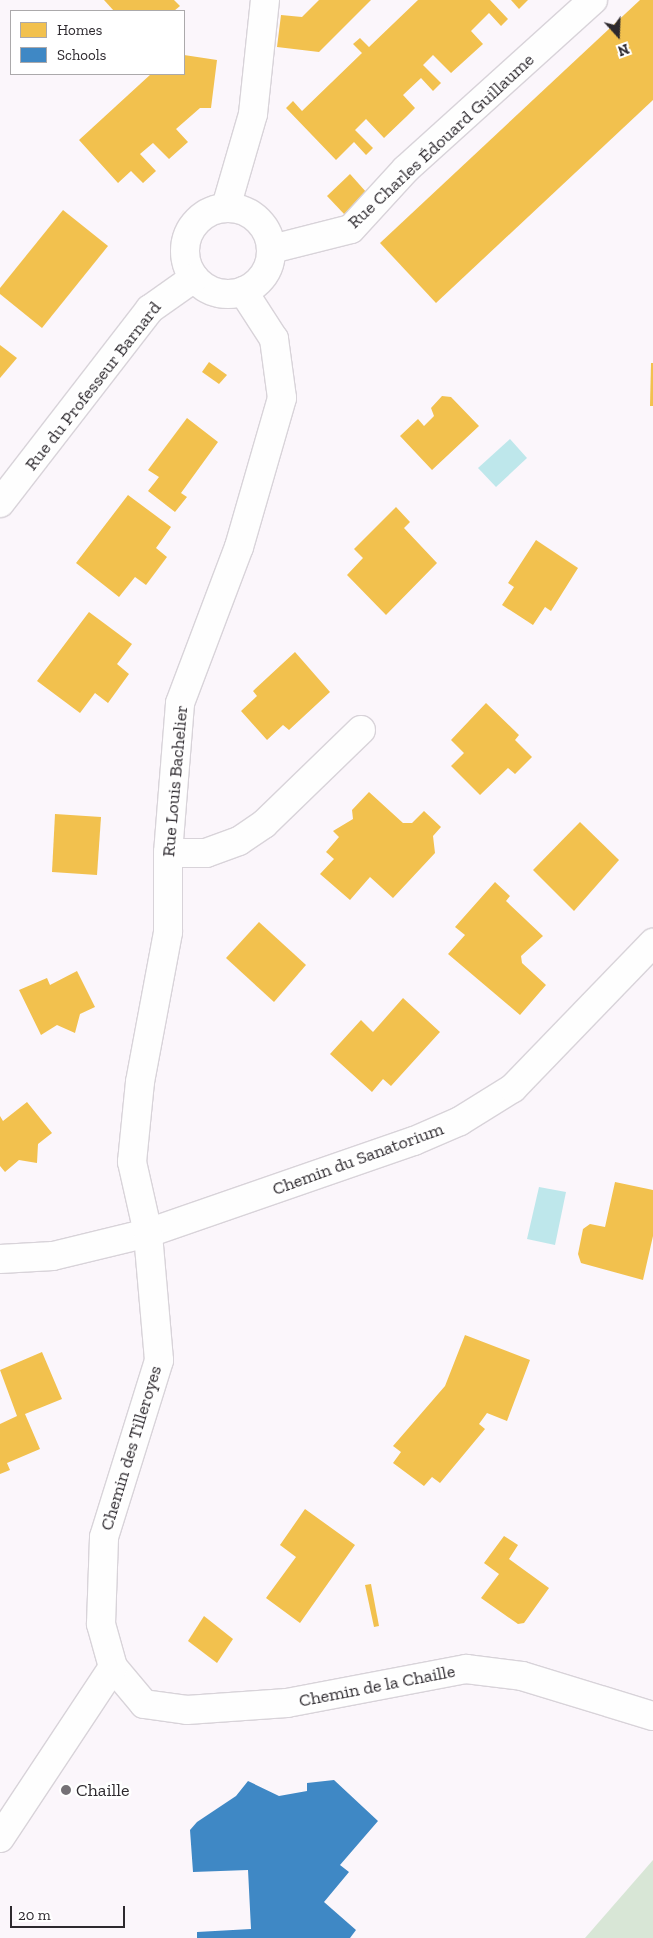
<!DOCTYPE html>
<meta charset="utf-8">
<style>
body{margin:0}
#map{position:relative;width:653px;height:1938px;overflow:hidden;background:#fbf6fb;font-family:"Zilla Slab",serif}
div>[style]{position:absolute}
.green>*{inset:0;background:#d8e6d6}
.water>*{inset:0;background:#bee7eb}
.homes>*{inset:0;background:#f2c14e}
.schools>*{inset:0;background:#3f88c5}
.roads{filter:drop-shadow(1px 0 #d8d3d9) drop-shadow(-1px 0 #d8d3d9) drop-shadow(0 1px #d8d3d9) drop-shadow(0 -1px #d8d3d9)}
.minor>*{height:28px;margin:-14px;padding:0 14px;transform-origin:14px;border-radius:14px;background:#fefefe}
.minor>.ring{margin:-14px;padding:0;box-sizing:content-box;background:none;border:28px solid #fefefe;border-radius:50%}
.dots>*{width:14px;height:14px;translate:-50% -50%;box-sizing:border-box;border:2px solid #fff;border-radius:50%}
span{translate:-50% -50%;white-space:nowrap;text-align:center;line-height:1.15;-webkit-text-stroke:5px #fff;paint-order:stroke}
.street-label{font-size:18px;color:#2d292e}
.poi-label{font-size:18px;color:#2d292e}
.left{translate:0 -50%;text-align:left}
.legend{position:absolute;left:10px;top:10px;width:175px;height:65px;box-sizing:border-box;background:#fff;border:1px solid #aba9ab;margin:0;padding:6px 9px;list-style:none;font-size:15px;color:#2d292e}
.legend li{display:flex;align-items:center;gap:10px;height:25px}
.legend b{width:25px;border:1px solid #aba9ab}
.north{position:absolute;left:593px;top:10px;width:50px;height:50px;-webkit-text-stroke:4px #fff;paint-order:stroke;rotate:160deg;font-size:14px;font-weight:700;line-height:20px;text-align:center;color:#2d292e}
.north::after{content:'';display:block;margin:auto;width:18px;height:22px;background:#2d292e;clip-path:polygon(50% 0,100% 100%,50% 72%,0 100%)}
.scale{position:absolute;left:10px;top:1906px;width:115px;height:22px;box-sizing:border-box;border:2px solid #2d292e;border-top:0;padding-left:6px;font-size:15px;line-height:18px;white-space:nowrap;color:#2d292e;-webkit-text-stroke:4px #fff;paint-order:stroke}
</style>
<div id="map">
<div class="green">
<i style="clip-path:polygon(653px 1860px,653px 1938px,585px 1938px)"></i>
</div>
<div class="water">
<i style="clip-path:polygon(510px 439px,527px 458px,496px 487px,478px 468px)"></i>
<i style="clip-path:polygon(539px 1187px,566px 1192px,555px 1245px,527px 1239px)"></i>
</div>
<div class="homes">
<i style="clip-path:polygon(104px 0,174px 0,180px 6px,174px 11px,114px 11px)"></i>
<i style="clip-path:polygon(319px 0,371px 0,319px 52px,277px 47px,281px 15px,302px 17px)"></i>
<i style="clip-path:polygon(418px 0,490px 0,508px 19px,501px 26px,489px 13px,471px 31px,483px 44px,451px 73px,433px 55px,423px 65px,441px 83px,433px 91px,421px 78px,403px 95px,415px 108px,406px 117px,384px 138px,366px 119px,355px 130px,373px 148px,366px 155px,354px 142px,336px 160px,286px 108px,293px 101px,302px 111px,362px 53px,353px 44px,360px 38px,369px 47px)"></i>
<i style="clip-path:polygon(511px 0,528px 0,519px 9px)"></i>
<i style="clip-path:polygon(640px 0,653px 0,653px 100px,436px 303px,380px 243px)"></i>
<i style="clip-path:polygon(184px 55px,217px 60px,211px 108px,200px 108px,176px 129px,188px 142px,169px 159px,153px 143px,140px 154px,156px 171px,143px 183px,131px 171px,118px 183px,79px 140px,151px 74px,184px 74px)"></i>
<i style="clip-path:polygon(350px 174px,367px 193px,345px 215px,327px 196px)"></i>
<i style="clip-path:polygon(63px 210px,108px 246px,42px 328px,0 294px,0 288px)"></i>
<i style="clip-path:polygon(0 345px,17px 358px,0 378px)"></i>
<i style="clip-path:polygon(209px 362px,227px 375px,219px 384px,202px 372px)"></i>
<i style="clip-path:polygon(651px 363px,653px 363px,653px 406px,650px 406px)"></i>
<i style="clip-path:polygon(442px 396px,451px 397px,479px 426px,432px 470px,400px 436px,418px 419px,424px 426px,434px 416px,431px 408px)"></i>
<i style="clip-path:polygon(187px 418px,218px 442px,181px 493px,187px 497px,175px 512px,148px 491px,159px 477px,148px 470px)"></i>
<i style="clip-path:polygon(128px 495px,171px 527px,156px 548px,167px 557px,146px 585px,135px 577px,119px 597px,76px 563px)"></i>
<i style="clip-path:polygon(396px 507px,410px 522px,404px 528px,437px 563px,386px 615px,347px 575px,363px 558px,354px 549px)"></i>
<i style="clip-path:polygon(536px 540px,578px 568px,551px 611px,545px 607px,533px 625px,502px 605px,514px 587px,508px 583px)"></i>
<i style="clip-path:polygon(89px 612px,132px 644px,117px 664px,129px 674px,108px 703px,95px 693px,80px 713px,37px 681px)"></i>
<i style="clip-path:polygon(295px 652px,330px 692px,289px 730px,283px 725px,267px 740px,241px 711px,257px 696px,253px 691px)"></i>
<i style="clip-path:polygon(486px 703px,519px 735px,515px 740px,532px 757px,515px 774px,508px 768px,480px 795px,451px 766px,464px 753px,451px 740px)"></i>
<i style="clip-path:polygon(369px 792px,403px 823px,412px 823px,424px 811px,441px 827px,433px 836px,435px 853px,393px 898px,370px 877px,350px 900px,320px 874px,334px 859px,326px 852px,339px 837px,333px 831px,353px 819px,352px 810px)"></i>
<i style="clip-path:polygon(55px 814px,101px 817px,97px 875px,52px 872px)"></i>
<i style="clip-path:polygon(580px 822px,619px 860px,574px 911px,533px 870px)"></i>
<i style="clip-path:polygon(495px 882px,510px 896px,506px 901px,543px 936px,521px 956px,522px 963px,546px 985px,520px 1015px,448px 954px,465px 935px,455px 927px)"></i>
<i style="clip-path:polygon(259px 922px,306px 965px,274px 1002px,226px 958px)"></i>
<i style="clip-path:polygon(77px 971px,95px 1007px,80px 1014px,75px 1033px,57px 1025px,41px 1035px,19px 990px,47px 978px,50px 985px)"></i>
<i style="clip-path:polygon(403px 998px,440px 1032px,391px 1086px,383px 1079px,372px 1092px,330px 1054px,361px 1020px,373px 1032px)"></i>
<i style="clip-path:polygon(27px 1102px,52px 1133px,38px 1144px,37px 1163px,19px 1160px,5px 1172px,0 1166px,0 1116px,3px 1121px)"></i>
<i style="clip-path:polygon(615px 1182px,653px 1190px,653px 1236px,643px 1280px,581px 1263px,578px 1254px,583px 1229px,590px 1224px,605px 1227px)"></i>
<i style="clip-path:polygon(465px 1335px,530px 1360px,507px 1421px,487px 1413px,479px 1424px,485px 1429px,440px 1483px,432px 1477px,424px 1486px,393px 1463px,401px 1452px,393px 1446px,445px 1386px)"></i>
<i style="clip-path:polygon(42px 1352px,62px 1399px,25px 1414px,40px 1449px,7px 1463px,10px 1470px,0 1474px,0 1424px,17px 1416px,0 1370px)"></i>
<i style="clip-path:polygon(305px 1509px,355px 1545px,300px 1623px,266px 1598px,296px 1557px,280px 1545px)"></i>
<i style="clip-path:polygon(504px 1536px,518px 1545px,509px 1559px,549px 1588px,524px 1623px,518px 1624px,481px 1598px,499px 1574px,484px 1563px)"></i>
<i style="clip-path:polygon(371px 1584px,379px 1626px,374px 1627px,365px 1585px)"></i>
<i style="clip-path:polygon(204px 1616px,233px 1639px,217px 1663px,188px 1641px)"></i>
</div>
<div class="schools">
<i style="clip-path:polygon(334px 1780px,378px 1821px,340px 1865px,349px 1872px,324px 1902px,356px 1930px,350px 1938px,197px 1938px,197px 1932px,251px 1929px,248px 1870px,193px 1872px,190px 1830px,197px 1822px,236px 1796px,248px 1781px,279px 1796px,307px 1791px,307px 1783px)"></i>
</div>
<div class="roads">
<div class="minor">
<i style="left:226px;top:207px;width:97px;rotate:-73.8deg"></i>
<i style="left:253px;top:114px;width:115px;rotate:-84deg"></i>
<i class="ring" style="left:185px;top:208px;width:58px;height:58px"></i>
<i style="left:272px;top:249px;width:81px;rotate:-14.2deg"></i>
<i style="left:351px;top:229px;width:81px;rotate:-47.5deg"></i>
<i style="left:406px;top:169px;width:252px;rotate:-42.1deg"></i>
<i style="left:0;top:503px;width:245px;rotate:-52.3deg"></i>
<i style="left:150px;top:309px;width:54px;rotate:-35.2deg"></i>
<i style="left:168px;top:853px;width:38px"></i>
<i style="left:206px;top:853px;width:35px;rotate:-20deg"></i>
<i style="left:239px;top:841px;width:30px;rotate:-34deg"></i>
<i style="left:264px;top:824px;width:135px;rotate:-44.1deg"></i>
<i style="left:0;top:1259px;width:53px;rotate:-3.2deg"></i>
<i style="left:53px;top:1256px;width:98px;rotate:-13.6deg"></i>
<i style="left:148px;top:1233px;width:281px;rotate:-19.1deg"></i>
<i style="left:414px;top:1141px;width:50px;rotate:-23.5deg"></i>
<i style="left:460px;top:1121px;width:62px;rotate:-31.9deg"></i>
<i style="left:513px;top:1088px;width:202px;rotate:-46deg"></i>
<i style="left:113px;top:1667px;width:48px;rotate:50deg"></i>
<i style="left:144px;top:1704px;width:43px;rotate:7.9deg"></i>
<i style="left:187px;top:1710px;width:100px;rotate:-4deg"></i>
<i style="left:287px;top:1703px;width:182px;rotate:-10.8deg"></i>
<i style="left:466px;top:1669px;width:56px;rotate:7.1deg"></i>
<i style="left:522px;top:1676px;width:137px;rotate:17deg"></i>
<i style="left:0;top:1838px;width:205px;rotate:-56.5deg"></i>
<i style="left:113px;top:1667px;width:45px;rotate:-105.6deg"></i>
<i style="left:101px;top:1624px;width:87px;rotate:-88deg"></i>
<i style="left:104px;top:1537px;width:185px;rotate:-72.7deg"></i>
<i style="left:159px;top:1360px;width:127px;rotate:-95deg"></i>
<i style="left:148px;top:1233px;width:73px;rotate:-102.7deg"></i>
<i style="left:132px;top:1162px;width:80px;rotate:-84.3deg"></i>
<i style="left:140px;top:1082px;width:153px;rotate:-79.4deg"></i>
<i style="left:168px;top:932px;width:79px;rotate:-90deg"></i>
<i style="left:168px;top:853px;width:150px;rotate:-85.4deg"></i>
<i style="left:180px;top:703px;width:167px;rotate:-69.3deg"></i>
<i style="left:239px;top:547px;width:155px;rotate:-73.9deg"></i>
<i style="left:282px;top:398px;width:60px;rotate:-97.7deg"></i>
<i style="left:274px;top:339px;width:57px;rotate:-122.9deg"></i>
</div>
</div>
<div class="dots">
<i style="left:66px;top:1790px;background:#757176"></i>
</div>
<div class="street-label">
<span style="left:441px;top:141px;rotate:-43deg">Rue Charles Édouard Guillaume</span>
<span style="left:93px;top:386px;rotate:-52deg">Rue du Professeur Barnard</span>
<span style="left:175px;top:781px;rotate:-85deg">Rue Louis Bachelier</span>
<span style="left:358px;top:1159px;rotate:-20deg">Chemin du Sanatorium</span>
<span style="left:131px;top:1448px;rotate:-73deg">Chemin des Tilleroyes</span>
<span style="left:377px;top:1686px;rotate:-11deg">Chemin de la Chaille</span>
</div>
<div class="poi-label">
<span class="left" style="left:76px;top:1790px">Chaille</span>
</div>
<ul class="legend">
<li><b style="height:14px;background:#f2c14e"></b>Homes</li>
<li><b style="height:14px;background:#3f88c5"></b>Schools</li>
</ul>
<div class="north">N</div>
<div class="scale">20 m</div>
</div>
